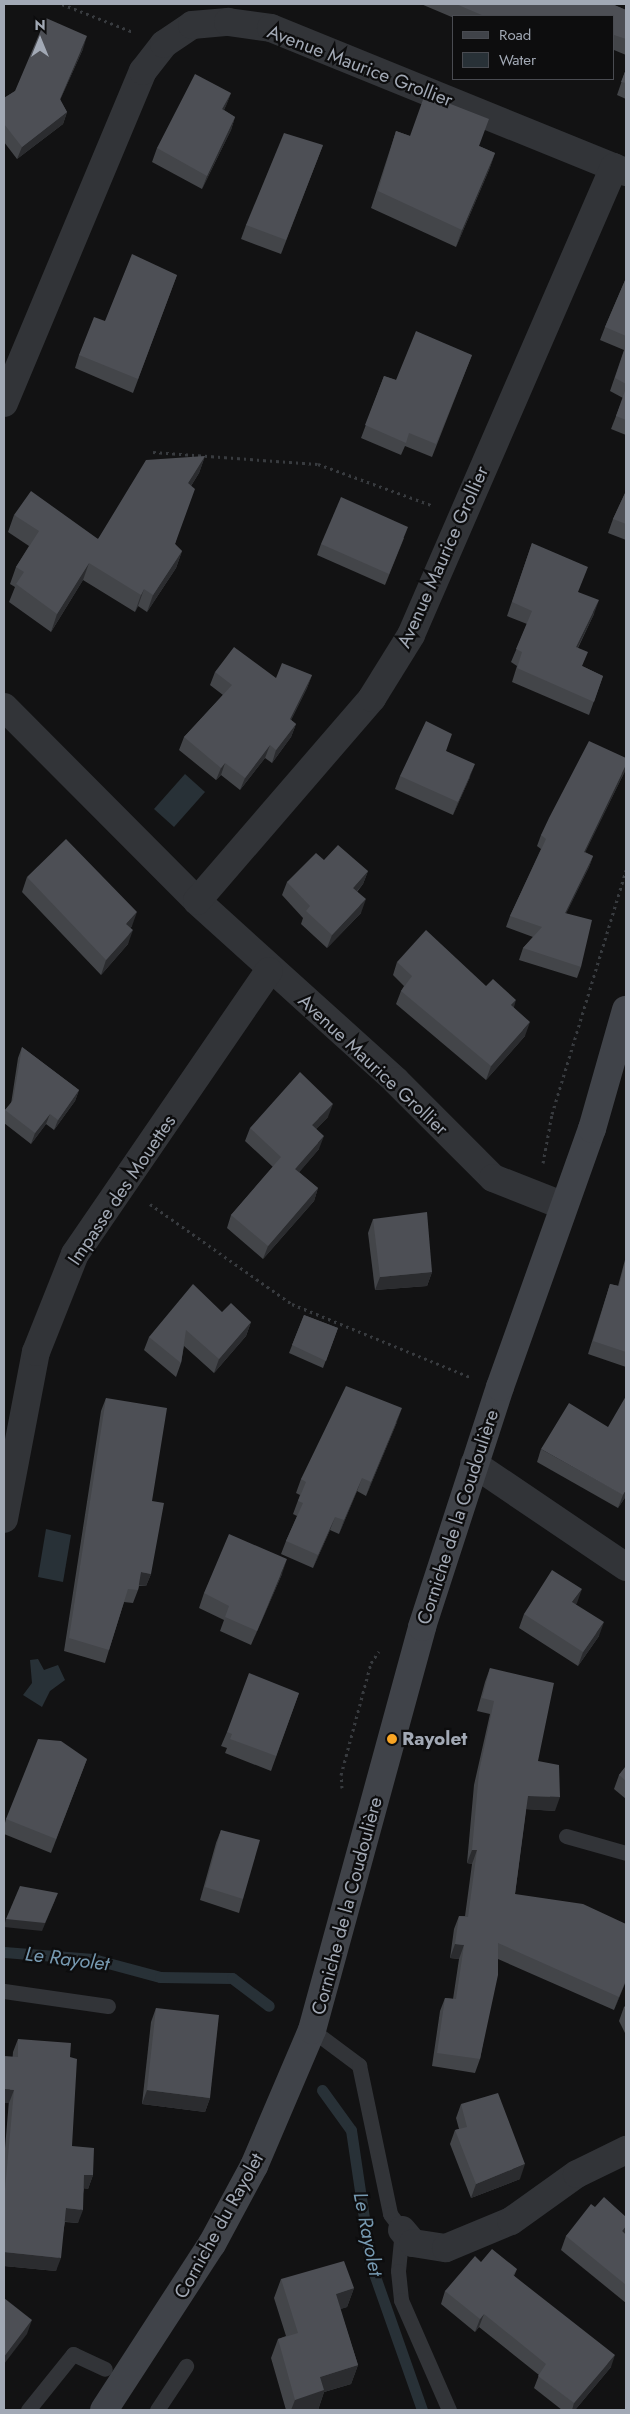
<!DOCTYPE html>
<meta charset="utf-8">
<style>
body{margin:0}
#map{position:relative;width:630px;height:2414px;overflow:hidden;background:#121213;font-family:Jost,sans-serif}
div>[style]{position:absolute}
.water>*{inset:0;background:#283137}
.stream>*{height:11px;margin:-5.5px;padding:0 5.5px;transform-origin:5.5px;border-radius:5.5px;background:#283137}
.path>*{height:3px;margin-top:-1.5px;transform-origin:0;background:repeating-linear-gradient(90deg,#383b3f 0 2.5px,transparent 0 6.5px)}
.service>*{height:15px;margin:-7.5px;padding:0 7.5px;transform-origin:7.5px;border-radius:7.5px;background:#323438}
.minor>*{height:28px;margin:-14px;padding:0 14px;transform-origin:14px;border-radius:14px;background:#323438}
.secondary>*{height:28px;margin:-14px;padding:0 14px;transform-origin:14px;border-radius:14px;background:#404349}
.wall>*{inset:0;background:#434549}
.shaded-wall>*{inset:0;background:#2b2c2f}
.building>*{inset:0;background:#4d4f55}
.dots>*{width:14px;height:14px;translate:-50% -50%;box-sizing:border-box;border:2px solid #0d0d0e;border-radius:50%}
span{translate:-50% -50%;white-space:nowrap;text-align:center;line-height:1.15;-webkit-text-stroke:4.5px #0d0d0e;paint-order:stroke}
.street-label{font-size:19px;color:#a2a9b5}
.poi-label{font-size:19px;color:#a2a9b5;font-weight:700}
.left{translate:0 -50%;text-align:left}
.water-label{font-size:20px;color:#779ab2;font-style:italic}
.frame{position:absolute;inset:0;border:5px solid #a2a9b5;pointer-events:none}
.legend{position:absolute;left:452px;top:15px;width:162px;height:65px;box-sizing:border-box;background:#0d0d0e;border:1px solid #494b51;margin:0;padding:6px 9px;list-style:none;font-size:15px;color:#a2a9b5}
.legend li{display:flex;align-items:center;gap:10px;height:25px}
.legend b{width:25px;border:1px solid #494b51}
.north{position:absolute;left:15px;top:15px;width:50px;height:50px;-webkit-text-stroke:4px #0d0d0e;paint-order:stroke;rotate:0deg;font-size:14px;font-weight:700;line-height:20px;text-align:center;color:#a2a9b5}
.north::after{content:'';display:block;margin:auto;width:18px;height:22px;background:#a2a9b5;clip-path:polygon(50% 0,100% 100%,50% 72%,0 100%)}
</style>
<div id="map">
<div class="water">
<i style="clip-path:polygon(185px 774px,205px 792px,174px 827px,154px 809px)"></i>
<i style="clip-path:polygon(46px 1529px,71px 1535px,63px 1582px,38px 1577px)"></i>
<i style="clip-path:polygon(38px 1659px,44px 1670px,58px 1665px,65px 1680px,50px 1691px,42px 1707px,23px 1695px,32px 1683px,30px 1660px)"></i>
</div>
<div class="stream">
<i style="left:4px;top:1952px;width:89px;rotate:4.5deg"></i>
<i style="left:93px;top:1959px;width:69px;rotate:15deg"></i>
<i style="left:160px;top:1977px;width:72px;rotate:0.8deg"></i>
<i style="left:232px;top:1978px;width:46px;rotate:37.1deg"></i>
<i style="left:322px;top:2090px;width:49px;rotate:54.1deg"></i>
<i style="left:351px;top:2130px;width:136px;rotate:81.6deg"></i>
<i style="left:371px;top:2265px;width:154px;rotate:70.6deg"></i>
</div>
<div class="path">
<i style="left:62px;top:4px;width:76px;rotate:21.5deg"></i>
<i style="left:153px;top:452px;width:165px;rotate:4.2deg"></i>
<i style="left:318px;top:464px;width:120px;rotate:19.9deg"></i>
<i style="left:543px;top:1163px;width:50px;rotate:-79.6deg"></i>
<i style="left:552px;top:1114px;width:255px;rotate:-73.1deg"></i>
<i style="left:150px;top:1204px;width:174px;rotate:35.2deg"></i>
<i style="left:292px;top:1304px;width:192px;rotate:22.3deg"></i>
<i style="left:342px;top:1788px;width:13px;rotate:-94deg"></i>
<i style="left:341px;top:1775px;width:116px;rotate:-75deg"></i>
<i style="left:371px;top:1663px;width:14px;rotate:-56deg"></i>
</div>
<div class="service">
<i style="left:566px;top:1836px;width:62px;rotate:15.8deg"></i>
<i style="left:4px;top:1991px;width:105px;rotate:8.2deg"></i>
<i style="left:312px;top:2030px;width:59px;rotate:36.7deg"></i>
<i style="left:359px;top:2065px;width:152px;rotate:78.2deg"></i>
<i style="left:390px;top:2214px;width:20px;rotate:53deg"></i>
<i style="left:402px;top:2230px;width:41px;rotate:95.6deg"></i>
<i style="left:398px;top:2271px;width:29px;rotate:84deg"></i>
<i style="left:401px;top:2300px;width:120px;rotate:66.4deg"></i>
<i style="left:28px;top:2410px;width:72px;rotate:-51.2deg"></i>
<i style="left:73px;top:2354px;width:35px;rotate:25deg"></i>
<i style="left:157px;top:2410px;width:53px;rotate:-56.6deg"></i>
</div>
<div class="minor">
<i style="left:4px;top:403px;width:360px;rotate:-67.3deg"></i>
<i style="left:143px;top:71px;width:34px;rotate:-52deg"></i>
<i style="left:164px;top:44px;width:34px;rotate:-34deg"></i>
<i style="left:192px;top:25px;width:36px;rotate:-5deg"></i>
<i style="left:228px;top:22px;width:43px;rotate:7.9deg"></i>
<i style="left:271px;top:28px;width:383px;rotate:22.1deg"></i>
<i style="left:4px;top:707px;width:274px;rotate:45.1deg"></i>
<i style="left:197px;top:901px;width:268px;rotate:42.1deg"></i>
<i style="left:396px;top:1081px;width:137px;rotate:45deg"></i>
<i style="left:493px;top:1178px;width:76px;rotate:21.5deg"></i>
<i style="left:197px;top:901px;width:268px;rotate:-49.2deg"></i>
<i style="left:372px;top:698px;width:74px;rotate:-58.2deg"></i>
<i style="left:411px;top:635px;width:510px;rotate:-66.55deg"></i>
<i style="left:474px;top:1464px;width:184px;rotate:34.1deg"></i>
<i style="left:4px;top:1519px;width:170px;rotate:-79.2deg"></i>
<i style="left:36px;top:1352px;width:105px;rotate:-68.3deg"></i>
<i style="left:75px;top:1254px;width:343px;rotate:-55.6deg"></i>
<i style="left:402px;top:2230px;width:17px;rotate:50deg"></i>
<i style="left:413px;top:2243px;width:33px;rotate:9deg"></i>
<i style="left:446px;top:2248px;width:70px;rotate:-22.6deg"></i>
<i style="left:511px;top:2221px;width:81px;rotate:-35.5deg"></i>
<i style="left:577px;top:2174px;width:55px;rotate:-26.1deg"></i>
</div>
<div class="secondary">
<i style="left:104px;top:2410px;width:198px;rotate:-57deg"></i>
<i style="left:212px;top:2244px;width:89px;rotate:-61.7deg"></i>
<i style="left:254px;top:2166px;width:148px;rotate:-66.9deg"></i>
<i style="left:312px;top:2030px;width:418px;rotate:-74.7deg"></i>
<i style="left:422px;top:1627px;width:252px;rotate:-72deg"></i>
<i style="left:500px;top:1387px;width:274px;rotate:-70.4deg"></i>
<i style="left:592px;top:1129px;width:124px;rotate:-74.1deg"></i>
</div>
<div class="wall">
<i style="clip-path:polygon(421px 4px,612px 4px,626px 10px,626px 55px,614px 50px,614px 16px,454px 16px,454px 18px)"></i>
<i style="clip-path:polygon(83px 49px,60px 100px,67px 112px,63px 124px,17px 159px,4px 142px,4px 98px)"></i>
<i style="clip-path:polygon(626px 69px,626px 99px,617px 95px)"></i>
<i style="clip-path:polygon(231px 93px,224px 110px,235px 117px,231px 130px,202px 189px,152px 162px,157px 148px)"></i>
<i style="clip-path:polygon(396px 131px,410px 136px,479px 146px,495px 153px,489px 170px,456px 247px,371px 208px)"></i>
<i style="clip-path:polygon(323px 145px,281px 254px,241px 239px,246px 225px)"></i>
<i style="clip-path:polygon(177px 275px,133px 393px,75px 368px,79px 355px,105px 321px)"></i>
<i style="clip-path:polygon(626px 278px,626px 435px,611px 429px,623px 398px,610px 391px,624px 350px,600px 340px,605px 327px)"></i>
<i style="clip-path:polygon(472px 355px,432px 457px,405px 446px,401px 455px,361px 438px,384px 376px,396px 380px)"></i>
<i style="clip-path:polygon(205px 456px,199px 473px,191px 486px,175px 544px,182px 551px,176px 568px,147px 612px,138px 606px,135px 612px,83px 580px,51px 632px,9px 602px,15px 587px,10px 584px,16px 567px,29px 546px,8px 532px,14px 515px,98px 539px)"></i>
<i style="clip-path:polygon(626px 491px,626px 540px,608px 533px,613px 519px)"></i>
<i style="clip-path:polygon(404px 538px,385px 585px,317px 555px,321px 544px)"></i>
<i style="clip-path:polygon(532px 543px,578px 592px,594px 614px,578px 648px,582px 666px,603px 676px,589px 715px,512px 682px,517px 666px,511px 662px,527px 624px,507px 616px)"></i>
<i style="clip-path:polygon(215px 672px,276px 678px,312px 675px,307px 688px,291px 720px,296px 724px,291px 737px,272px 763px,265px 758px,240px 790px,221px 775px,216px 780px,179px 750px,184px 737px,223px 695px,210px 685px)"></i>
<i style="clip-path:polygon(446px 751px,470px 777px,453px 815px,395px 789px,400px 776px)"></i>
<i style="clip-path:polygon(625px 771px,585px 852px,593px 856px,589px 867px,566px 913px,581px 967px,577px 978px,519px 960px,523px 948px,533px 937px,506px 927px,510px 916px,541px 849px,537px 846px,541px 835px)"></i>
<i style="clip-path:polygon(324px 860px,368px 871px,363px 884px,357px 892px,361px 913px,327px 948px,301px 924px,303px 918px,282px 895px,287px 882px)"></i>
<i style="clip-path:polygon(27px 877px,132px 926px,130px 928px,128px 944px,101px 975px,22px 892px)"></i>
<i style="clip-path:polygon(397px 962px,486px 986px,514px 1008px,525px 1036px,486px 1080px,396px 1004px,401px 991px,404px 986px,393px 975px)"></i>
<i style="clip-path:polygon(22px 1047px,79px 1090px,75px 1101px,54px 1130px,46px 1124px,31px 1144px,4px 1123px,4px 1114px,5px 1110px,11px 1104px,18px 1058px)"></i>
<i style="clip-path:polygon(328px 1117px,316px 1129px,319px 1149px,299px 1172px,318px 1188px,314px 1201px,263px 1259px,227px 1228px,231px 1215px,273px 1167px,245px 1141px,250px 1128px)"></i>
<i style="clip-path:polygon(373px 1219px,432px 1272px,427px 1286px,375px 1290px,368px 1233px)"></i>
<i style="clip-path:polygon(626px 1256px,626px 1367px,588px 1354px,610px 1284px,618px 1286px)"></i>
<i style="clip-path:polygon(222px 1312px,251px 1322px,246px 1336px,214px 1373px,184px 1346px,181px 1363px,176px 1377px,144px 1350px,149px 1337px)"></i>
<i style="clip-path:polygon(304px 1315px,338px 1328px,323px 1368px,289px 1353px)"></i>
<i style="clip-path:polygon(106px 1398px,152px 1501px,151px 1574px,146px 1586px,139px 1586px,138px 1590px,133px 1603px,124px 1602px,109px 1650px,105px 1663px,64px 1651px,101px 1411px)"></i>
<i style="clip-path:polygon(397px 1422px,366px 1496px,357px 1491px,339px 1534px,330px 1530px,313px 1568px,281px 1554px,286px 1541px,297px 1516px,293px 1514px,300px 1495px,296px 1493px,301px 1479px)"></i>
<i style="clip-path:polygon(541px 1449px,626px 1496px,618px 1508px,537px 1462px)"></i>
<i style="clip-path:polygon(282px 1574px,251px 1645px,220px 1631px,224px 1620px,199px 1608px,204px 1593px)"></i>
<i style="clip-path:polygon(577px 1603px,575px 1604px,599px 1636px,578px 1666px,519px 1628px,524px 1614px)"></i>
<i style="clip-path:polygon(490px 1668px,538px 1761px,555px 1811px,526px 1809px,515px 1894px,626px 1981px,614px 2010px,498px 1959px,480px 2059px,475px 2073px,432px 2066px,440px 2011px,445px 1998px,453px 1999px,459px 1959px,450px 1958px,454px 1929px,459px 1916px,465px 1916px,472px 1864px,467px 1863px,474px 1785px,490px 1714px,477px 1711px,485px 1682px)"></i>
<i style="clip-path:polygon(299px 1693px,271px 1771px,225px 1753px,227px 1748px,221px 1746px,227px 1732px)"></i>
<i style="clip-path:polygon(87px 1759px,51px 1853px,4px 1834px,4px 1827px,6px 1819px)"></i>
<i style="clip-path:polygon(626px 1766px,626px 1799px,614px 1789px,619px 1775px)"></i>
<i style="clip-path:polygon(221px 1830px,243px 1899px,239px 1913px,200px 1900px,216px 1843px)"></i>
<i style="clip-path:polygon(626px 2006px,626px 2035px,619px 2021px,624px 2007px)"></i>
<i style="clip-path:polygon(156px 2008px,210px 2098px,205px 2112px,142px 2104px,151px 2022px)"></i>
<i style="clip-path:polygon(18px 2039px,70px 2057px,72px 2146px,93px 2175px,88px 2189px,84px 2188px,78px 2223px,65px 2222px,56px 2271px,4px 2266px,4px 2160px,13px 2052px)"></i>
<i style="clip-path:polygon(461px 2104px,520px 2179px,471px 2198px,450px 2144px,455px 2130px,459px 2129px,456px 2118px)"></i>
<i style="clip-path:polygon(595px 2207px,626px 2217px,626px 2303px,561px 2250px,566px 2236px)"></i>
<i style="clip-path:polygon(517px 2269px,514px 2276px,611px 2367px,575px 2410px,562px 2410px,534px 2388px,539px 2375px,479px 2327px,475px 2332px,441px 2304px,445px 2291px)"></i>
<i style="clip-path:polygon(281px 2279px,354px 2288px,347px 2307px,340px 2309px,358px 2365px,351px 2384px,324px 2392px,318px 2410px,286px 2410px,271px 2358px,278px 2339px,286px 2336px,274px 2298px)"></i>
</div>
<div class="shaded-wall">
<i style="clip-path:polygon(87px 36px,83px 49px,55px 111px,60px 99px)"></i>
<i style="clip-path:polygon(231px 93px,226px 106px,217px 122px,222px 109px)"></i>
<i style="clip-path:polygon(67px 112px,63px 124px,17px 159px,22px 147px)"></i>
<i style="clip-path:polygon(235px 117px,231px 130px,202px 189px,207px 176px)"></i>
<i style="clip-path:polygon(495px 153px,489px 170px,456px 247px,462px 230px)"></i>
<i style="clip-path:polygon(205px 456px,199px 473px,182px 500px,188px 483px)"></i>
<i style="clip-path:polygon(182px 551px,176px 568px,147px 612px,153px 595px)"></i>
<i style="clip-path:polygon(89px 563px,83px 580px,51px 632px,57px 614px)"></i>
<i style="clip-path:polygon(144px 589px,138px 606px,135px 612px,141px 595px)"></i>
<i style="clip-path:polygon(599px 600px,594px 614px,571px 661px,576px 647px)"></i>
<i style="clip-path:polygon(312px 675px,307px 688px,285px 732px,290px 719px)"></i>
<i style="clip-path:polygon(296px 724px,291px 737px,272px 763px,276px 750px)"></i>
<i style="clip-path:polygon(270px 745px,265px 758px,240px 790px,245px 778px)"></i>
<i style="clip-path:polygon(225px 763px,221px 775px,216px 780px,221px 768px)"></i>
<i style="clip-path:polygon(475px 764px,470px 777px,453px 815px,458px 802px)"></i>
<i style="clip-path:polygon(626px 765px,625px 771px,580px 863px,584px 852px)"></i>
<i style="clip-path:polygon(593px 856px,589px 867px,561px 924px,565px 913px)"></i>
<i style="clip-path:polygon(368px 871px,363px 884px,348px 901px,353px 888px)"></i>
<i style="clip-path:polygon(366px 899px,361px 913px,327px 948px,332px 935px)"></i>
<i style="clip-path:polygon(137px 912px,132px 926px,121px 938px,126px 924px)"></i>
<i style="clip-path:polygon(133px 930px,128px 944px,101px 975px,106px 960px)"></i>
<i style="clip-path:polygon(516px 1000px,512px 1014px,511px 1005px)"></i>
<i style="clip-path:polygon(530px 1022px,525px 1036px,486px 1080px,491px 1066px)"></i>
<i style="clip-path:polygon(79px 1090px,75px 1101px,54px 1130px,58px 1120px)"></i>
<i style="clip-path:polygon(333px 1104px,328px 1117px,307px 1138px,312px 1125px)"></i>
<i style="clip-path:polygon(50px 1114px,46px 1124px,31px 1144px,35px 1133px)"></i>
<i style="clip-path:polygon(324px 1136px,319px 1149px,291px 1182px,295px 1169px)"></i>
<i style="clip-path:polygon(318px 1188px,314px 1201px,263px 1259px,268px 1246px)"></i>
<i style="clip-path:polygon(432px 1272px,427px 1286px,375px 1290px,380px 1277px)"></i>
<i style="clip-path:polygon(251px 1322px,246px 1336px,214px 1373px,219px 1359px)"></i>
<i style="clip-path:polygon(402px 1408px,397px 1422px,366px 1496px,371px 1482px)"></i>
<i style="clip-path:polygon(362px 1478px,357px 1491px,339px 1534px,344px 1520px)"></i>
<i style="clip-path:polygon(626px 1490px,626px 1496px,618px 1508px,623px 1495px)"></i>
<i style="clip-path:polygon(335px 1517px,330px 1530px,313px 1568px,318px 1555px)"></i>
<i style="clip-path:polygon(287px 1559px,282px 1574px,251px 1645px,257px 1631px)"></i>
<i style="clip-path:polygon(141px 1572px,151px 1574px,146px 1586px,136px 1585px)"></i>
<i style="clip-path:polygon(582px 1589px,577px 1603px,567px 1615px,572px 1602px)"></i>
<i style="clip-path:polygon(604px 1622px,599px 1636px,578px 1666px,583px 1652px)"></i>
<i style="clip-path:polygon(528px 1796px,560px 1797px,555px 1811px,523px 1809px)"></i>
<i style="clip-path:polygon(472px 1850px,477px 1850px,472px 1864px,467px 1863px)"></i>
<i style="clip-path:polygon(55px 1900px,42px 1931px,4px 1927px,6px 1919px)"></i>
<i style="clip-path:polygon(455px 1944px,464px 1945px,459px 1959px,450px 1958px)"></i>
<i style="clip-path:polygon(626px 1980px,626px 1981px,614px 2010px,619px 1997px)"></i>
<i style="clip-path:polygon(4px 2089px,14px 2090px,9px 2103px,4px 2103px)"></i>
<i style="clip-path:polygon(147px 2090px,210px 2098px,205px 2112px,142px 2104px)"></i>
<i style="clip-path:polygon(525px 2164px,520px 2179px,471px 2198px,476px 2184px)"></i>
<i style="clip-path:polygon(84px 2175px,93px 2175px,88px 2189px,80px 2188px)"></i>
<i style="clip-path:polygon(66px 2208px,83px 2210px,78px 2223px,61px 2221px)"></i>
<i style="clip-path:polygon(626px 2226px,626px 2232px,625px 2234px,622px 2231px)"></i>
<i style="clip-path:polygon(4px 2252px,61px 2258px,56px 2271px,4px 2266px)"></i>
<i style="clip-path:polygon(354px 2288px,347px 2307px,329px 2313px,336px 2294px)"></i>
<i style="clip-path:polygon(484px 2314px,479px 2327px,475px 2332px,480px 2319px)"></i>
<i style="clip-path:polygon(32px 2320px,27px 2334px,4px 2364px,4px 2357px)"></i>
<i style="clip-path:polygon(615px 2355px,611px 2367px,575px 2410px,572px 2410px,574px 2403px)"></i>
<i style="clip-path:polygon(358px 2365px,351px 2384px,324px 2392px,318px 2410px,291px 2410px,295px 2400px,320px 2377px)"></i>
</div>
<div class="building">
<i style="clip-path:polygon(456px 4px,612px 4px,626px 10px,626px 39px,614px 35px,614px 16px,484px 16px)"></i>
<i style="clip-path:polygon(46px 18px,87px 36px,60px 99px,67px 112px,22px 147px,4px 124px,4px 98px,15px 91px)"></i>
<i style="clip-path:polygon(626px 69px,626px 83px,621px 82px)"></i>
<i style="clip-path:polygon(195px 74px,231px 93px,222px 109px,235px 117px,207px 176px,157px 148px)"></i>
<i style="clip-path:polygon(425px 94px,489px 119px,479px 146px,495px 153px,462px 230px,378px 191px,396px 131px,410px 136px)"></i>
<i style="clip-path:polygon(284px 133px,323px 145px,286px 240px,246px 225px)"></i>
<i style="clip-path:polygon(132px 254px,177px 275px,138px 379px,79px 355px,94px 317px,105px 321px)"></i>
<i style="clip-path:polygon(626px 278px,626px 336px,605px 327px)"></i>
<i style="clip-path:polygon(416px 331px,472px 355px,436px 444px,409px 433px,406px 443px,365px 425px,384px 376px,396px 380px)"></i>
<i style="clip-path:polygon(626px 345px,626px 384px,615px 378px)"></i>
<i style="clip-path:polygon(626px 388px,626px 420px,616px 416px)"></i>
<i style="clip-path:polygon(205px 456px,188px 483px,195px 489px,175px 544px,182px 551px,153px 595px,144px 589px,141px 595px,89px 563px,57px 614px,16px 584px,24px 572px,16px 567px,39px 531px,14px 515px,31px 491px,98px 539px,146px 460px)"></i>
<i style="clip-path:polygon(626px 491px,626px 524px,613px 519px)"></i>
<i style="clip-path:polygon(341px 497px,408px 527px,389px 574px,321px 544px)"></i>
<i style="clip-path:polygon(532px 543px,588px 567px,578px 592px,599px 600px,576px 647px,588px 652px,582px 666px,603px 676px,594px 702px,517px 668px,522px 652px,516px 649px,532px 611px,512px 602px)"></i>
<i style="clip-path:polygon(234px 647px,276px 678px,282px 663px,312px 675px,290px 719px,296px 724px,276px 750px,270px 745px,245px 778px,225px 763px,221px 768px,184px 737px,232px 685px,215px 672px)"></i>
<i style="clip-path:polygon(426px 721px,452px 734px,446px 751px,475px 764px,458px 802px,400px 776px)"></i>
<i style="clip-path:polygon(589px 741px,626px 758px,626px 765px,584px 852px,593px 856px,565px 913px,592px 920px,581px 967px,523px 948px,542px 927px,510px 916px,546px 839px,541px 835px,549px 818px)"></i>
<i style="clip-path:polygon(66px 839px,137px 912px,126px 924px,133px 930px,106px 960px,27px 877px)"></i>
<i style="clip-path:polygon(338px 845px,368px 871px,353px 888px,366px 899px,332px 935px,306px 911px,310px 906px,287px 882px,316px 853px,324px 860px)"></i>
<i style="clip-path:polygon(426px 930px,486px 986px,493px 979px,516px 1000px,511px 1005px,530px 1022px,491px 1066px,401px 991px,412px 976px,397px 962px)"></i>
<i style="clip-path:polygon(22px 1047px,79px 1090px,58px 1120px,50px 1114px,35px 1133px,5px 1110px,13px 1100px)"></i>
<i style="clip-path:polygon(300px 1072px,333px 1104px,312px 1125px,324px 1136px,295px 1169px,318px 1188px,268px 1246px,231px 1215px,281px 1157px,250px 1128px)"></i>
<i style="clip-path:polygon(427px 1212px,432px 1272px,380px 1277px,373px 1219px)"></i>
<i style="clip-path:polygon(626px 1258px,626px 1352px,593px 1341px,610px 1284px,619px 1286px)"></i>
<i style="clip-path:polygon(193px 1284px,222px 1312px,231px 1303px,251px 1322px,219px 1359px,186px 1330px,181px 1363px,149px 1337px)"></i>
<i style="clip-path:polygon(304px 1315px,338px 1328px,326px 1361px,292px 1345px)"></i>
<i style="clip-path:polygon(346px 1386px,402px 1408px,371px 1482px,362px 1478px,344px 1520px,335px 1517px,318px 1555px,286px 1541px,303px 1503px,298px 1501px,306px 1482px,301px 1479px)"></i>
<i style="clip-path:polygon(626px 1396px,626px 1490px,623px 1495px,541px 1449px,569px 1403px,608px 1427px)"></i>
<i style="clip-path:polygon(106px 1398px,167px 1408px,152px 1501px,164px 1503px,151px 1574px,141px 1572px,138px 1590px,128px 1589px,109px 1650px,69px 1638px)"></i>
<i style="clip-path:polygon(229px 1534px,287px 1559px,257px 1631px,225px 1617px,229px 1606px,204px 1593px)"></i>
<i style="clip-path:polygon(552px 1570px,582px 1589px,572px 1602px,604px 1622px,583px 1652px,524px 1614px)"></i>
<i style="clip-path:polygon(490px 1668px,554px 1683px,538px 1761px,559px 1765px,560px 1797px,528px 1796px,515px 1894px,583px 1904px,626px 1924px,626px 1980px,619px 1997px,498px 1943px,498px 1975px,480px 2059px,437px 2053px,445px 1998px,456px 1999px,464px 1945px,455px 1944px,459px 1916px,468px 1917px,477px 1850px,472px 1850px,479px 1772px,494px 1701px,482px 1698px)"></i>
<i style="clip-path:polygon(249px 1673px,299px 1693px,276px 1756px,230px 1739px,232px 1734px,227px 1732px)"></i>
<i style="clip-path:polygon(38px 1739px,61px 1741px,87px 1759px,56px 1839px,6px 1819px)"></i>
<i style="clip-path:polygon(626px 1766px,626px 1781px,619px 1775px)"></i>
<i style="clip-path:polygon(221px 1830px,260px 1840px,243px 1899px,205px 1887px)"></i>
<i style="clip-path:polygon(20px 1886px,58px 1893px,45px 1923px,6px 1919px)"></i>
<i style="clip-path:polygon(626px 2006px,626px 2012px,624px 2007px)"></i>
<i style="clip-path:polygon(156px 2008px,219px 2015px,210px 2098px,147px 2090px)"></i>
<i style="clip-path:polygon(18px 2039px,71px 2043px,70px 2057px,77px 2059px,72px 2146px,94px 2148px,93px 2175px,84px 2175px,83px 2210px,66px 2208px,61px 2258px,4px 2252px,4px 2200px,14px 2090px,4px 2089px,4px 2056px,18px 2057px)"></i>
<i style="clip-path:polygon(498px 2093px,525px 2164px,476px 2184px,455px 2130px,467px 2127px,461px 2104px)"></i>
<i style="clip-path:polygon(604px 2197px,626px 2217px,626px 2226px,622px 2231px,626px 2235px,626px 2285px,566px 2236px,591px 2204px,595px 2207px)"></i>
<i style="clip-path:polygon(492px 2249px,517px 2269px,513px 2275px,615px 2355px,574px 2403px,538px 2376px,546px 2364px,484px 2314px,480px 2319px,445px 2291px,475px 2256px,481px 2262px)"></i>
<i style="clip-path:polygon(344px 2261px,354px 2288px,336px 2294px,358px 2365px,320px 2377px,324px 2390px,295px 2400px,278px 2339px,298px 2333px,281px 2279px)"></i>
<i style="clip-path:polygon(4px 2298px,32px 2320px,4px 2357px)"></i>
</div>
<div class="dots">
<i style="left:392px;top:1739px;background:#f9a524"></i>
</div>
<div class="street-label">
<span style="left:360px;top:66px;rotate:21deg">Avenue Maurice Grollier</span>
<span style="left:443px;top:557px;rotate:-66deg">Avenue Maurice Grollier</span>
<span style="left:373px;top:1065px;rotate:43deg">Avenue Maurice Grollier</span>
<span style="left:122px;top:1190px;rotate:-56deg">Impasse des Mouettes</span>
<span style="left:458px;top:1517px;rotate:-72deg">Corniche de la Coudoulière</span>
<span style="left:347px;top:1906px;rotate:-75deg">Corniche de la Coudoulière</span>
<span style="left:219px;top:2226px;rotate:-61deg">Corniche du Rayolet</span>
</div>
<div class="poi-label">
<span class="left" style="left:402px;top:1739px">Rayolet</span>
</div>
<div class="water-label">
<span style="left:67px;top:1959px;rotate:7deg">Le Rayolet</span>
<span style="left:368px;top:2234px;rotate:79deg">Le Rayolet</span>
</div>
<div class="frame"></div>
<ul class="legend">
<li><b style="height:6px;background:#404349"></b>Road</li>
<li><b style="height:14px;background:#283137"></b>Water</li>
</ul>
<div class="north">N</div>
</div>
